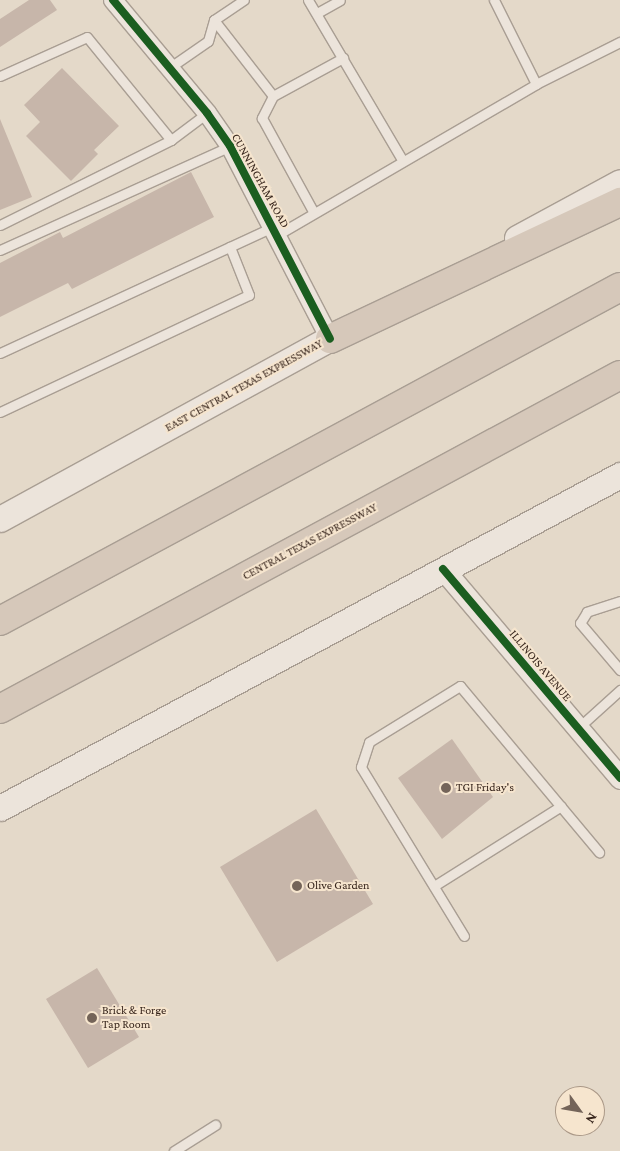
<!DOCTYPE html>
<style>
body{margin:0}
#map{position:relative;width:620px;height:1151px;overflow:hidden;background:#e4d9c9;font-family:"Crimson Pro",serif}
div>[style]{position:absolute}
.building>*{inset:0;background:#c7b6aa}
.roads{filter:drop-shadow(1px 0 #a99e93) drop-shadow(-1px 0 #a99e93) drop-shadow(0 1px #a99e93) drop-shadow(0 -1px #a99e93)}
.service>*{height:9px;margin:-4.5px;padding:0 4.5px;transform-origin:4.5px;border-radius:4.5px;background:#ece4db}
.minor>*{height:18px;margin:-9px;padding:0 9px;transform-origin:9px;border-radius:9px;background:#ece4db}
.tertiary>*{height:21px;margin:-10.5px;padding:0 10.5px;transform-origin:10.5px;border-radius:10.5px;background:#ece4db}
.secondary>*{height:25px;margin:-12.5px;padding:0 12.5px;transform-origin:12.5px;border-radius:12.5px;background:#ece4db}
.motorway>*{height:28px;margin:-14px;padding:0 14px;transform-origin:14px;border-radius:14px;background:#d6c8ba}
.cycleway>*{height:8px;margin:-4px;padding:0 4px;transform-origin:4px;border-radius:4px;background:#1b5e20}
.dots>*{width:14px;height:14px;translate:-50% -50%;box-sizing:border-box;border:2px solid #f6e5ce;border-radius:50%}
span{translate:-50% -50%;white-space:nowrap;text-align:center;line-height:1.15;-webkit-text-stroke:4px #f6e5ce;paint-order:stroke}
.street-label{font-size:12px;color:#37251c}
.poi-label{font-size:12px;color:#37251c}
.left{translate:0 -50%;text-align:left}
.north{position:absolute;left:555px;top:1086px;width:50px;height:50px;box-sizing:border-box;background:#f6e5ce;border:1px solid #aa9887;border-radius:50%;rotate:122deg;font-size:14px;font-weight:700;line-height:20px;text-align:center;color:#37251c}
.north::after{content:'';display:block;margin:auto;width:18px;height:22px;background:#746459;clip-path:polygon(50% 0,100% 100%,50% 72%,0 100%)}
</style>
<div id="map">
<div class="building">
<i style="clip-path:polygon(29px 0,50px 0,57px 10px,0 47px,0 19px)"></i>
<i style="clip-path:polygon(62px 68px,119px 126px,94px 150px,98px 154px,71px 181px,26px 136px,40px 122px,24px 105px)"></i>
<i style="clip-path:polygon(0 119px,32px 197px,0 210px)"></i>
<i style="clip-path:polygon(191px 172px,214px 217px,72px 289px,68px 283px,0 317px,0 263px,60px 232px,63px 238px)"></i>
<i style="clip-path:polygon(452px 739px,493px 797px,442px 839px,398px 778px)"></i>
<i style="clip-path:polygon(316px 809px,373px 904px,277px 962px,220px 867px)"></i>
<i style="clip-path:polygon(97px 968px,139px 1037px,88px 1068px,46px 999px)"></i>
</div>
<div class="roads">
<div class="service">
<i style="left:308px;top:0;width:187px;rotate:59.5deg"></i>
<i style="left:494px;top:0;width:94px;rotate:63.4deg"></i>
<i style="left:317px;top:13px;width:26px;rotate:-29deg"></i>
<i style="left:214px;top:20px;width:96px;rotate:52.2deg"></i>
<i style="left:273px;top:96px;width:80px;rotate:-28.5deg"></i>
<i style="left:169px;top:68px;width:47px;rotate:-34.7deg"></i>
<i style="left:208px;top:41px;width:22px;rotate:-74deg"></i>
<i style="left:214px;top:20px;width:36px;rotate:-34deg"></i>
<i style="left:0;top:76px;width:95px;rotate:-24.1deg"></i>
<i style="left:87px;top:37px;width:133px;rotate:50.8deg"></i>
<i style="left:273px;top:96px;width:25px;rotate:117deg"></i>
<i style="left:262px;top:118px;width:108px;rotate:61.3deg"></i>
<i style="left:0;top:225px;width:191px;rotate:-26.4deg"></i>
<i style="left:171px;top:140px;width:45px;rotate:-36.9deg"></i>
<i style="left:277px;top:235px;width:300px;rotate:-30.2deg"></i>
<i style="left:536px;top:84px;width:94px;rotate:-26.6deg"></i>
<i style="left:0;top:250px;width:252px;rotate:-24.3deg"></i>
<i style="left:0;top:353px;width:301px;rotate:-24.8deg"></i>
<i style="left:0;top:412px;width:275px;rotate:-25.2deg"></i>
<i style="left:249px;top:295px;width:52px;rotate:-111.6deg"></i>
<i style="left:620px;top:601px;width:35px;rotate:162deg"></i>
<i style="left:587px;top:612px;width:13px;rotate:122deg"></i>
<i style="left:580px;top:623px;width:62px;rotate:49.6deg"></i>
<i style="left:578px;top:728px;width:57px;rotate:-42.1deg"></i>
<i style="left:434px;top:886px;width:150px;rotate:-32.2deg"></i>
<i style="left:464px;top:936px;width:198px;rotate:-121.4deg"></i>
<i style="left:361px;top:767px;width:26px;rotate:-72deg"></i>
<i style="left:369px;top:742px;width:107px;rotate:-31.6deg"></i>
<i style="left:460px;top:686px;width:217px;rotate:50.1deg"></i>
<i style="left:174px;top:1151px;width:49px;rotate:-32.4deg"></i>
</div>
<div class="minor">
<i style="left:113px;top:0;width:147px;rotate:50.2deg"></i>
<i style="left:207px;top:113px;width:40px;rotate:55.1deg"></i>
<i style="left:230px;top:146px;width:217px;rotate:62.6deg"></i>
</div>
<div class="tertiary">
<i style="left:443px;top:569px;width:274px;rotate:49.7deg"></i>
</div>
<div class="secondary">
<i style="left:517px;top:238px;width:117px;rotate:-28.5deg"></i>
<i style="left:0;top:519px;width:396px;rotate:-28.7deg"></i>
<i style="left:0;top:808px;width:704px;rotate:-28.24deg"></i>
</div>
<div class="motorway">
<i style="left:330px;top:339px;width:321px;rotate:-25.3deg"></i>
<i style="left:0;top:621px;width:704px;rotate:-28.31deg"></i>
<i style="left:0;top:709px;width:704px;rotate:-28.31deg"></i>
</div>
</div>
<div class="cycleway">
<i style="left:113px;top:0;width:147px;rotate:50.2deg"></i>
<i style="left:207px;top:113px;width:40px;rotate:55.1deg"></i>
<i style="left:230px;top:146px;width:217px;rotate:62.6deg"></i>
<i style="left:443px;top:569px;width:274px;rotate:49.7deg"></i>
</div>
<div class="dots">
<i style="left:446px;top:788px;background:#746459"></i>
<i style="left:297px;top:886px;background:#746459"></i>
<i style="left:92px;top:1018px;background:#746459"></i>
</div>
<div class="street-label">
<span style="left:260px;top:181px;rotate:61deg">CUNNINGHAM ROAD</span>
<span style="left:244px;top:386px;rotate:-29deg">EAST CENTRAL TEXAS EXPRESSWAY</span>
<span style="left:310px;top:542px;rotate:-28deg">CENTRAL TEXAS EXPRESSWAY</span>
<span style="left:540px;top:666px;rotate:50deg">ILLINOIS AVENUE</span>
</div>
<div class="poi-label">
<span class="left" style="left:456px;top:788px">TGI Friday's</span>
<span class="left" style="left:307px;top:886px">Olive Garden</span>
<span class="left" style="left:102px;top:1018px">Brick &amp; Forge<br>Tap Room</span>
</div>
<div class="north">N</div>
</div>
